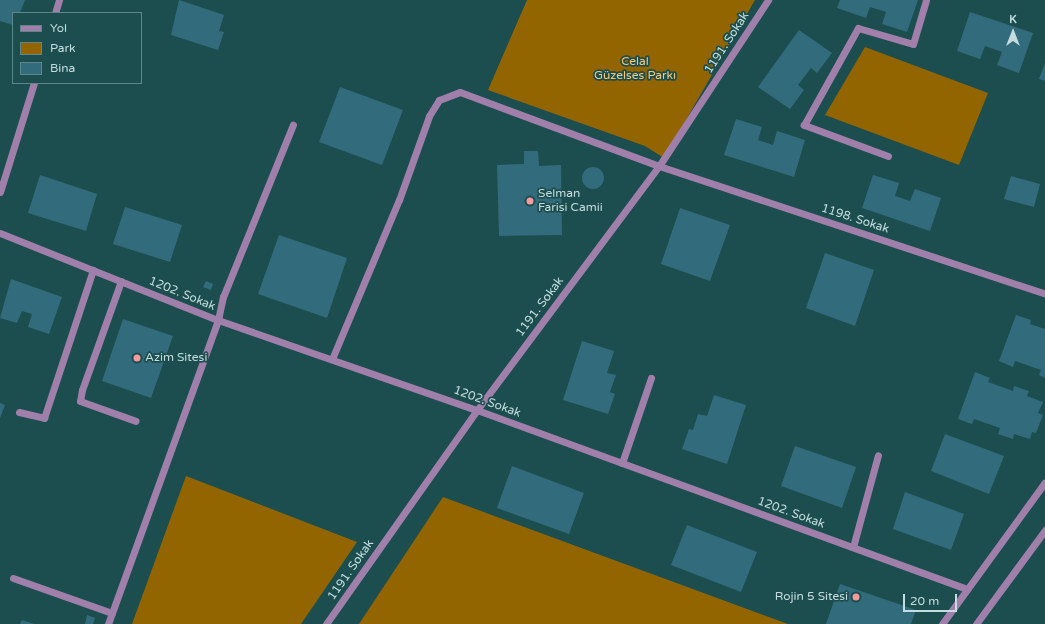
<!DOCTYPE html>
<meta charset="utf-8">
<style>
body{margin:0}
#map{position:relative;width:1045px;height:624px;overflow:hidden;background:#1c4e4f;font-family:"Varela Round",sans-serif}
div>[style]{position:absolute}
.green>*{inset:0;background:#936501}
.building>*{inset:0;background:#326b7b}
.round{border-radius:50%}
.minor>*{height:7px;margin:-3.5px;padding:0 3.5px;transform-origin:3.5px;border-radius:3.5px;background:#a080ab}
.dots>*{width:11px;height:11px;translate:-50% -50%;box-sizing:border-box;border:2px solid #1c4e4f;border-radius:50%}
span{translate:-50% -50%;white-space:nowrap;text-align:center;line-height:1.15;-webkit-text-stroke:3.5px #1c4e4f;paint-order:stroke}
.street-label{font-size:12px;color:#c5ddde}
.park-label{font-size:12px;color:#fcc878}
.poi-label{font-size:12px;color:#c5ddde}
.left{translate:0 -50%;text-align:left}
.right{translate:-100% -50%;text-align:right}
.legend{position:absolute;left:12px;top:12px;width:130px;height:72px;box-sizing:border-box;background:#1c4e4f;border:1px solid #608788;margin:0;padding:5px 7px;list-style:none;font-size:12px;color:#c5ddde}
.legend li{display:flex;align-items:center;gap:8px;height:20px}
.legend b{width:20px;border:1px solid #608788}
.north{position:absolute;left:993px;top:12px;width:40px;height:40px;-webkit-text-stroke:3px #1c4e4f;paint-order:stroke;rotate:0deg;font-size:11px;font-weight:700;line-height:16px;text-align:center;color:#c5ddde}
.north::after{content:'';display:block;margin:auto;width:14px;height:18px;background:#c5ddde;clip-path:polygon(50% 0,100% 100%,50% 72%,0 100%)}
.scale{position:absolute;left:903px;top:594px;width:54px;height:18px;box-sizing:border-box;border:2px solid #c5ddde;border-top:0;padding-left:5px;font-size:12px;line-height:14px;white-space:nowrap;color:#c5ddde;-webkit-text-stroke:3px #1c4e4f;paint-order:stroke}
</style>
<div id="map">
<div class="green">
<i style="clip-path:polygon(527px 0,755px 0,664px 158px,645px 146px,488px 90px)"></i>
<i style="clip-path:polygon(865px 47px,988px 93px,959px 165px,825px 115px)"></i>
<i style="clip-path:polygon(186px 476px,357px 542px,301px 624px,132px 624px)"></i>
<i style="clip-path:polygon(443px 497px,788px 624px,359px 624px)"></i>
</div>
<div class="building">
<i style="clip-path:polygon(0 0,25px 0,20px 13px,13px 13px,13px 25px,0 21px)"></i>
<i style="clip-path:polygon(179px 0,224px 15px,219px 31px,224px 32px,218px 50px,171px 35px)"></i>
<i style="clip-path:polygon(840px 0,918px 0,907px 32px,882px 24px,886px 12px,870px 7px,866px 18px,837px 8px)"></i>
<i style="clip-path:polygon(970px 12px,1033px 33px,1019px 73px,997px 65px,1002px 52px,985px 46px,980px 59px,957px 51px)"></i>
<i style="clip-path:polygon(799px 30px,832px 53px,817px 73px,811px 68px,798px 85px,804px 90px,790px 109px,758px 87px)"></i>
<i style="clip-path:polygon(1045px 63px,1045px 81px,1039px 79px)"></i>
<i style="clip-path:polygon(340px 87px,403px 110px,382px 165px,319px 142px)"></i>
<i style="clip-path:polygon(736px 119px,762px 127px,758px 140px,773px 145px,777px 131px,805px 140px,794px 177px,724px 155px)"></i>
<i style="clip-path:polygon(524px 151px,538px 151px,539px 166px,561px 165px,562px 235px,499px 236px,497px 165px,524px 164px)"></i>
<i class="round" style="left:582px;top:167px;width:22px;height:22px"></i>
<i style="clip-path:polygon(40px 175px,97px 194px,86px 231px,28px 213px)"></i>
<i style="clip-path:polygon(873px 175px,899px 183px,895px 196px,910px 201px,915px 189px,941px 198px,930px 231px,862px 208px)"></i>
<i style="clip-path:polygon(1011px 176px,1040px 184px,1034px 207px,1004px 199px)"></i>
<i style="clip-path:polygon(125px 207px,182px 225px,170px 262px,113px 244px)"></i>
<i style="clip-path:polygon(680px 208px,730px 225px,710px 281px,661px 264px)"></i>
<i style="clip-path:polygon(279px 235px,347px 258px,327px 318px,258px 294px)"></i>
<i style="clip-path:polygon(825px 253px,874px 270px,855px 326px,806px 308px)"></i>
<i style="clip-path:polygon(11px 279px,62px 297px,49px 334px,28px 327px,32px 314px,22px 311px,17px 323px,0 318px)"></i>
<i style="clip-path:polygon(206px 281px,213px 284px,211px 290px,203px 287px)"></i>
<i style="clip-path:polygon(1016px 315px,1031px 320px,1030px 324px,1045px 329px,1045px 378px,1039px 375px,1041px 370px,1015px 361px,1013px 367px,999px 361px)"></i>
<i style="clip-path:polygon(123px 319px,173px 336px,151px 398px,102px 381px)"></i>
<i style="clip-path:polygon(582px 341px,614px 351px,607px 373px,616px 375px,610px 392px,615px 394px,608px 414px,563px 400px)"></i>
<i style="clip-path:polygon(975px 372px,990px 378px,988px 382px,1013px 391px,1014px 386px,1029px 391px,1027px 396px,1043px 402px,1038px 413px,1043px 415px,1036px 433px,1032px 432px,1030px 439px,1014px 434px,1013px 439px,998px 434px,1000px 428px,974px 419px,972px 424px,958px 419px)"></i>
<i style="clip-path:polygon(714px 395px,746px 405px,727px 464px,682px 449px,689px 429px,693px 430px,698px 414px,707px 416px)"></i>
<i style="clip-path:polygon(0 403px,5px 405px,0 418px)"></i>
<i style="clip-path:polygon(945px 434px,1004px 456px,989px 494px,931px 471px)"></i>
<i style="clip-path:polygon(795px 446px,856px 467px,842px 508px,781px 486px)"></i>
<i style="clip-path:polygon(512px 466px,584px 493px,569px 534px,497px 508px)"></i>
<i style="clip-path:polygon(905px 492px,964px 514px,951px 550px,893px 529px)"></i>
<i style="clip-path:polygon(687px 525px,757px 552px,741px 592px,671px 565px)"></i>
<i style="clip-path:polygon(840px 584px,916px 610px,911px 624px,826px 624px)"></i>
<i style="clip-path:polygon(87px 615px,95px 618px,93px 624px,85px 624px)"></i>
<i style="clip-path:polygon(22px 620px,34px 624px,20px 624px)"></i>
</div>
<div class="minor">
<i style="left:55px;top:13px;width:14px;rotate:-73deg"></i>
<i style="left:888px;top:156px;width:90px;rotate:-159.7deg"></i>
<i style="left:804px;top:125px;width:111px;rotate:-60.9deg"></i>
<i style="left:858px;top:28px;width:57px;rotate:16.2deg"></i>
<i style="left:913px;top:44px;width:46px;rotate:-73.5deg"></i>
<i style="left:0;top:192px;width:114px;rotate:-72.7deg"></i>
<i style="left:0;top:233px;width:235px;rotate:21.8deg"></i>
<i style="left:218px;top:320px;width:274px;rotate:19.2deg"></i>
<i style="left:477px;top:410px;width:522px;rotate:20.07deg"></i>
<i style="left:121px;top:281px;width:116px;rotate:109.7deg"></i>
<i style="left:82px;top:390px;width:11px;rotate:100deg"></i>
<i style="left:80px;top:401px;width:59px;rotate:19.7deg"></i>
<i style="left:332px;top:359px;width:173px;rotate:-67.2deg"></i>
<i style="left:399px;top:200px;width:89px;rotate:-70.3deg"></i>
<i style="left:429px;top:116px;width:19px;rotate:-58deg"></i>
<i style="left:439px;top:100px;width:22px;rotate:-21deg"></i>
<i style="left:460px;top:92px;width:212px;rotate:20.4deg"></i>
<i style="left:659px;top:166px;width:407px;rotate:18.3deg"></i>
<i style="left:19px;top:412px;width:26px;rotate:13deg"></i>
<i style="left:44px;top:418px;width:156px;rotate:-71.7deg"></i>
<i style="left:622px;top:463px;width:90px;rotate:-71.2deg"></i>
<i style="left:853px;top:547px;width:95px;rotate:-74.8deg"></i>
<i style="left:13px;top:578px;width:105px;rotate:19.5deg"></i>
<i style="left:108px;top:624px;width:323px;rotate:-70.1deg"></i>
<i style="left:218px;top:320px;width:24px;rotate:-78deg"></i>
<i style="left:223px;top:297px;width:186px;rotate:-67.9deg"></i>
<i style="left:326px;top:624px;width:262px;rotate:-54.8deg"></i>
<i style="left:477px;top:410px;width:304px;rotate:-53.3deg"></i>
<i style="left:659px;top:166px;width:199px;rotate:-56.7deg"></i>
<i style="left:942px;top:624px;width:175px;rotate:-54deg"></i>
<i style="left:976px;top:624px;width:117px;rotate:-53.7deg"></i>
</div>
<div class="dots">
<i style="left:530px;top:201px;background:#f59b9e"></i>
<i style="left:137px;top:358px;background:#f59b9e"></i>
<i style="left:856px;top:597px;background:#f59b9e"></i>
</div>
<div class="street-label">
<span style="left:727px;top:43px;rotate:-57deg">1191. Sokak</span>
<span style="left:855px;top:219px;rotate:18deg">1198. Sokak</span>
<span style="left:182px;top:294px;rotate:22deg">1202. Sokak</span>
<span style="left:540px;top:307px;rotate:-53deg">1191. Sokak</span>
<span style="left:487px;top:402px;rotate:20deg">1202. Sokak</span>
<span style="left:791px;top:513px;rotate:20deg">1202. Sokak</span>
<span style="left:351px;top:570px;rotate:-55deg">1191. Sokak</span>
</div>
<div class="park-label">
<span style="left:635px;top:69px">Celal<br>Güzelses Parkı</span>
</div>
<div class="poi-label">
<span class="left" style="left:538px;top:201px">Selman<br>Farisi Camii</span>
<span class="left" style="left:145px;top:358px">Azim Sitesi</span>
<span class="right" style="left:848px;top:597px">Rojin 5 Sitesi</span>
</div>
<ul class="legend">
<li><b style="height:5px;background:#a080ab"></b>Yol</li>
<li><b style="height:11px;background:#936501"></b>Park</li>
<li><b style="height:11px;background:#326b7b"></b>Bina</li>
</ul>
<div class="north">K</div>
<div class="scale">20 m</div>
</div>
